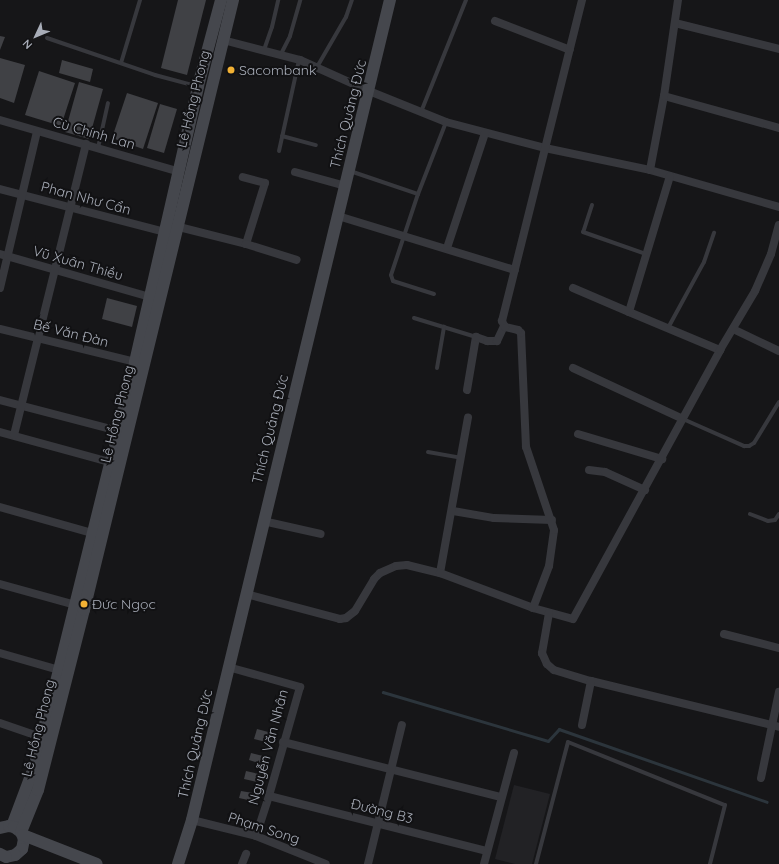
<!DOCTYPE html>
<meta charset="utf-8">
<style>
body{margin:0}
#map{position:relative;width:779px;height:864px;overflow:hidden;background:#161618;font-family:Quicksand,sans-serif}
div>[style]{position:absolute}
.built>*{inset:0;background:#222225}
.stream>*{height:2.5px;margin:-1.25px;padding:0 1.25px;transform-origin:1.25px;border-radius:1.25px;background:#2c353c}
.building>*{inset:0;background:#404145}
.lane>*{height:4px;margin:-2px;padding:0 2px;transform-origin:2px;border-radius:2px;background:#37383d}
.street>*{height:8px;margin:-4px;padding:0 4px;transform-origin:4px;border-radius:4px;background:#37383d}
.secondary>*{height:12px;margin:-6px;padding:0 6px;transform-origin:6px;border-radius:6px;background:#45474d}
.dots>*{width:11px;height:11px;translate:-50% -50%;box-sizing:border-box;border:2px solid #111113;border-radius:50%}
span{translate:-50% -50%;white-space:nowrap;text-align:center;line-height:1.15;-webkit-text-stroke:4px #111113;paint-order:stroke}
.poi-label{font-size:14px;color:#a8adb8}
.left{translate:0 -50%;text-align:left}
.street-label{font-size:14px;color:#a8adb8}
.north{position:absolute;left:16px;top:16px;width:40px;height:40px;-webkit-text-stroke:3px #111113;paint-order:stroke;rotate:226deg;font-size:11px;font-weight:700;line-height:16px;text-align:center;color:#a8adb8}
.north::after{content:'';display:block;margin:auto;width:14px;height:18px;background:#a8adb8;clip-path:polygon(50% 0,100% 100%,50% 72%,0 100%)}
</style>
<div id="map">
<div class="built">
<i style="clip-path:polygon(514px 785px,550px 794px,532px 864px,515px 864px,495px 859px)"></i>
</div>
<div class="stream">
<i style="left:383px;top:692px;width:172px;rotate:16.5deg"></i>
<i style="left:548px;top:741px;width:16px;rotate:-47deg"></i>
<i style="left:559px;top:729px;width:220px;rotate:19.3deg"></i>
</div>
<div class="building">
<i style="clip-path:polygon(178px 0,206px 0,187px 75px,161px 68px)"></i>
<i style="clip-path:polygon(0 36px,5px 37px,0 50px)"></i>
<i style="clip-path:polygon(0 58px,25px 65px,14px 103px,0 98px)"></i>
<i style="clip-path:polygon(62px 60px,93px 69px,90px 82px,59px 73px)"></i>
<i style="clip-path:polygon(39px 71px,75px 83px,61px 126px,25px 115px)"></i>
<i style="clip-path:polygon(79px 82px,103px 89px,89px 139px,65px 132px)"></i>
<i style="clip-path:polygon(127px 93px,158px 103px,143px 149px,112px 138px)"></i>
<i style="clip-path:polygon(160px 104px,177px 109px,164px 153px,147px 148px)"></i>
<i style="clip-path:polygon(107px 298px,137px 306px,132px 327px,102px 319px)"></i>
<i style="clip-path:polygon(257px 729px,272px 733px,270px 743px,254px 739px)"></i>
<i style="clip-path:polygon(251px 753px,267px 757px,265px 765px,249px 760px)"></i>
<i style="clip-path:polygon(246px 771px,263px 775px,261px 783px,244px 779px)"></i>
<i style="clip-path:polygon(241px 791px,259px 794px,257px 802px,239px 798px)"></i>
</div>
<div class="lane">
<i style="left:47px;top:38px;width:114px;rotate:18.9deg"></i>
<i style="left:155px;top:75px;width:42px;rotate:15deg"></i>
<i style="left:264px;top:50px;width:24px;rotate:-71deg"></i>
<i style="left:272px;top:27px;width:28px;rotate:-77deg"></i>
<i style="left:281px;top:54px;width:20px;rotate:-63deg"></i>
<i style="left:290px;top:36px;width:37px;rotate:-74deg"></i>
<i style="left:121px;top:63px;width:66px;rotate:-73.2deg"></i>
<i style="left:317px;top:67px;width:58px;rotate:-59.9deg"></i>
<i style="left:346px;top:17px;width:18px;rotate:-71deg"></i>
<i style="left:421px;top:112px;width:121px;rotate:-68.1deg"></i>
<i style="left:282px;top:136px;width:35px;rotate:15deg"></i>
<i style="left:98px;top:148px;width:46px;rotate:-77.5deg"></i>
<i style="left:279px;top:151px;width:93px;rotate:-77.6deg"></i>
<i style="left:350px;top:171px;width:72px;rotate:18.7deg"></i>
<i style="left:592px;top:205px;width:28px;rotate:108deg"></i>
<i style="left:583px;top:232px;width:67px;rotate:19.2deg"></i>
<i style="left:434px;top:294px;width:43px;rotate:-162.4deg"></i>
<i style="left:393px;top:281px;width:6px;rotate:-108deg"></i>
<i style="left:391px;top:275px;width:85px;rotate:-71.6deg"></i>
<i style="left:418px;top:194px;width:77px;rotate:-68.7deg"></i>
<i style="left:414px;top:318px;width:65px;rotate:17deg"></i>
<i style="left:668px;top:328px;width:75px;rotate:-61.4deg"></i>
<i style="left:704px;top:262px;width:31px;rotate:-71deg"></i>
<i style="left:437px;top:368px;width:42px;rotate:-80.3deg"></i>
<i style="left:683px;top:419px;width:67px;rotate:23.9deg"></i>
<i style="left:744px;top:446px;width:5px"></i>
<i style="left:749px;top:446px;width:6px;rotate:-31deg"></i>
<i style="left:754px;top:443px;width:48px;rotate:-58.6deg"></i>
<i style="left:428px;top:452px;width:34px;rotate:10deg"></i>
<i style="left:750px;top:514px;width:19px;rotate:21deg"></i>
<i style="left:768px;top:521px;width:7px;rotate:-8deg"></i>
<i style="left:775px;top:520px;width:7px;rotate:-56deg"></i>
<i style="left:536px;top:864px;width:126px;rotate:-75.3deg"></i>
<i style="left:568px;top:742px;width:169px;rotate:21.9deg"></i>
<i style="left:725px;top:805px;width:61px;rotate:104.3deg"></i>
</div>
<div class="street">
<i style="left:495px;top:21px;width:80px;rotate:21.1deg"></i>
<i style="left:675px;top:23px;width:107px;rotate:14deg"></i>
<i style="left:223px;top:40px;width:80px;rotate:14.6deg"></i>
<i style="left:300px;top:60px;width:76px;rotate:24.2deg"></i>
<i style="left:369px;top:91px;width:83px;rotate:21.9deg"></i>
<i style="left:446px;top:122px;width:102px;rotate:14.7deg"></i>
<i style="left:545px;top:148px;width:107px;rotate:11.8deg"></i>
<i style="left:650px;top:170px;width:134px;rotate:16deg"></i>
<i style="left:664px;top:96px;width:119px;rotate:15.5deg"></i>
<i style="left:0;top:120px;width:187px;rotate:16.1deg"></i>
<i style="left:650px;top:170px;width:75px;rotate:-79.3deg"></i>
<i style="left:664px;top:96px;width:97px;rotate:-81.7deg"></i>
<i style="left:295px;top:172px;width:53px;rotate:15.4deg"></i>
<i style="left:670px;top:176px;width:142px;rotate:106.8deg"></i>
<i style="left:629px;top:312px;width:99px;rotate:22.7deg"></i>
<i style="left:0;top:189px;width:171px;rotate:14.6deg"></i>
<i style="left:338px;top:216px;width:185px;rotate:17deg"></i>
<i style="left:179px;top:227px;width:69px;rotate:14.2deg"></i>
<i style="left:246px;top:244px;width:64px;rotate:-72.7deg"></i>
<i style="left:265px;top:183px;width:23px;rotate:-165deg"></i>
<i style="left:246px;top:244px;width:53px;rotate:17.4deg"></i>
<i style="left:447px;top:248px;width:121px;rotate:-71.7deg"></i>
<i style="left:0;top:254px;width:156px;rotate:16deg"></i>
<i style="left:0;top:288px;width:161px;rotate:-76.7deg"></i>
<i style="left:573px;top:288px;width:61px;rotate:23.2deg"></i>
<i style="left:0;top:329px;width:139px;rotate:13.7deg"></i>
<i style="left:733px;top:329px;width:51px;rotate:25.6deg"></i>
<i style="left:573px;top:368px;width:121px;rotate:24.9deg"></i>
<i style="left:467px;top:390px;width:54px;rotate:-80.4deg"></i>
<i style="left:476px;top:337px;width:12px;rotate:20deg"></i>
<i style="left:487px;top:341px;width:10px"></i>
<i style="left:497px;top:341px;width:17px;rotate:-65deg"></i>
<i style="left:0;top:400px;width:122px;rotate:14.7deg"></i>
<i style="left:0;top:432px;width:114px;rotate:15.3deg"></i>
<i style="left:578px;top:434px;width:88px;rotate:16.6deg"></i>
<i style="left:14px;top:435px;width:300px;rotate:-76.1deg"></i>
<i style="left:589px;top:470px;width:16px;rotate:7deg"></i>
<i style="left:605px;top:472px;width:44px;rotate:24.2deg"></i>
<i style="left:0;top:507px;width:96px;rotate:15.8deg"></i>
<i style="left:453px;top:511px;width:42px;rotate:9.7deg"></i>
<i style="left:494px;top:518px;width:58px;rotate:2deg"></i>
<i style="left:263px;top:521px;width:59px;rotate:12.6deg"></i>
<i style="left:440px;top:573px;width:158px;rotate:-79.8deg"></i>
<i style="left:0;top:584px;width:78px;rotate:15.6deg"></i>
<i style="left:246px;top:594px;width:97px;rotate:14.9deg"></i>
<i style="left:340px;top:619px;width:6px;rotate:-9deg"></i>
<i style="left:346px;top:618px;width:11px;rotate:-38deg"></i>
<i style="left:355px;top:611px;width:37px;rotate:-59deg"></i>
<i style="left:374px;top:579px;width:8px;rotate:-45deg"></i>
<i style="left:380px;top:573px;width:17px;rotate:-24deg"></i>
<i style="left:396px;top:566px;width:11px;rotate:-5deg"></i>
<i style="left:407px;top:565px;width:34px;rotate:14deg"></i>
<i style="left:440px;top:573px;width:99px;rotate:20.6deg"></i>
<i style="left:533px;top:608px;width:41px;rotate:15.4deg"></i>
<i style="left:573px;top:619px;width:307px;rotate:-61.3deg"></i>
<i style="left:720px;top:350px;width:69px;rotate:-59.3deg"></i>
<i style="left:755px;top:291px;width:40px;rotate:-66.6deg"></i>
<i style="left:771px;top:254px;width:30px;rotate:-75deg"></i>
<i style="left:533px;top:608px;width:45px;rotate:-69.1deg"></i>
<i style="left:549px;top:566px;width:36px;rotate:-82deg"></i>
<i style="left:554px;top:530px;width:88px;rotate:-108.6deg"></i>
<i style="left:526px;top:447px;width:114px;rotate:-92.5deg"></i>
<i style="left:521px;top:333px;width:4px;rotate:-135deg"></i>
<i style="left:518px;top:330px;width:13px;rotate:-167deg"></i>
<i style="left:505px;top:327px;width:7px;rotate:-117deg"></i>
<i style="left:502px;top:321px;width:331px;rotate:-76deg"></i>
<i style="left:549px;top:613px;width:41px;rotate:99.9deg"></i>
<i style="left:542px;top:653px;width:12px;rotate:66deg"></i>
<i style="left:547px;top:664px;width:9px;rotate:41deg"></i>
<i style="left:554px;top:670px;width:39px;rotate:17deg"></i>
<i style="left:591px;top:681px;width:194px;rotate:13.7deg"></i>
<i style="left:724px;top:634px;width:57px;rotate:14.3deg"></i>
<i style="left:0;top:653px;width:61px;rotate:16.1deg"></i>
<i style="left:228px;top:667px;width:75px;rotate:15.5deg"></i>
<i style="left:300px;top:687px;width:113px;rotate:105.9deg"></i>
<i style="left:269px;top:796px;width:42px;rotate:108deg"></i>
<i style="left:0;top:723px;width:43px;rotate:18.9deg"></i>
<i style="left:582px;top:725px;width:45px;rotate:-78.4deg"></i>
<i style="left:283px;top:742px;width:225px;rotate:14.2deg"></i>
<i style="left:761px;top:778px;width:88px;rotate:-78.2deg"></i>
<i style="left:269px;top:796px;width:225px;rotate:14.2deg"></i>
<i style="left:192px;top:820px;width:66px;rotate:14deg"></i>
<i style="left:256px;top:836px;width:75px;rotate:21.8deg"></i>
<i style="left:242px;top:864px;width:11px;rotate:-68deg"></i>
<i style="left:368px;top:864px;width:143px;rotate:-76.3deg"></i>
<i style="left:484px;top:864px;width:115px;rotate:-74.9deg"></i>
</div>
<div class="secondary">
<i style="left:12px;top:826px;width:60px;rotate:-69.4deg"></i>
<i style="left:33px;top:770px;width:103px;rotate:-75.4deg"></i>
<i style="left:59px;top:670px;width:317px;rotate:-76.1deg"></i>
<i style="left:135px;top:362px;width:283px;rotate:-77.1deg"></i>
<i style="left:198px;top:86px;width:89px;rotate:-75deg"></i>
<i style="left:0;top:828px;width:9px;rotate:-13deg"></i>
<i style="left:9px;top:826px;width:5px;rotate:11deg"></i>
<i style="left:14px;top:827px;width:9px;rotate:36deg"></i>
<i style="left:21px;top:832px;width:8px;rotate:67deg"></i>
<i style="left:24px;top:839px;width:10px;rotate:101deg"></i>
<i style="left:22px;top:849px;width:9px;rotate:139deg"></i>
<i style="left:15px;top:855px;width:9px;rotate:167deg"></i>
<i style="left:6px;top:857px;width:7px;rotate:-153deg"></i>
<i style="left:21px;top:832px;width:45px;rotate:-68deg"></i>
<i style="left:38px;top:790px;width:186px;rotate:-75.7deg"></i>
<i style="left:84px;top:610px;width:628px;rotate:-76.27deg"></i>
<i style="left:23px;top:835px;width:79px;rotate:21.4deg"></i>
<i style="left:178px;top:864px;width:46px;rotate:-72.3deg"></i>
<i style="left:192px;top:820px;width:844px;rotate:-76.43deg"></i>
</div>
<div class="dots">
<i style="left:231px;top:70px;background:#f2b134"></i>
<i style="left:84px;top:604px;background:#f2b134"></i>
</div>
<div class="poi-label">
<span class="left" style="left:239px;top:70px">Sacombank</span>
<span class="left" style="left:92px;top:604px">Đức Ngọc</span>
</div>
<div class="street-label">
<span style="left:193px;top:99px;rotate:-76deg">Lê Hồng Phong</span>
<span style="left:348px;top:114px;rotate:-76deg">Thích Quảng Đức</span>
<span style="left:94px;top:133px;rotate:16deg">Cù Chính Lan</span>
<span style="left:86px;top:198px;rotate:15deg">Phan Như Cẩn</span>
<span style="left:78px;top:263px;rotate:16deg">Vũ Xuân Thiều</span>
<span style="left:71px;top:333px;rotate:14deg">Bế Văn Đàn</span>
<span style="left:117px;top:414px;rotate:-76deg">Lê Hồng Phong</span>
<span style="left:270px;top:429px;rotate:-76deg">Thích Quảng Đức</span>
<span style="left:38px;top:728px;rotate:-76deg">Lê Hồng Phong</span>
<span style="left:195px;top:744px;rotate:-77deg">Thích Quảng Đức</span>
<span style="left:268px;top:747px;rotate:-75deg">Nguyễn Văn Nhân</span>
<span style="left:382px;top:811px;rotate:14deg">Đường B3</span>
<span style="left:264px;top:828px;rotate:18deg">Phạm Song</span>
</div>
<div class="north">N</div>
</div>
